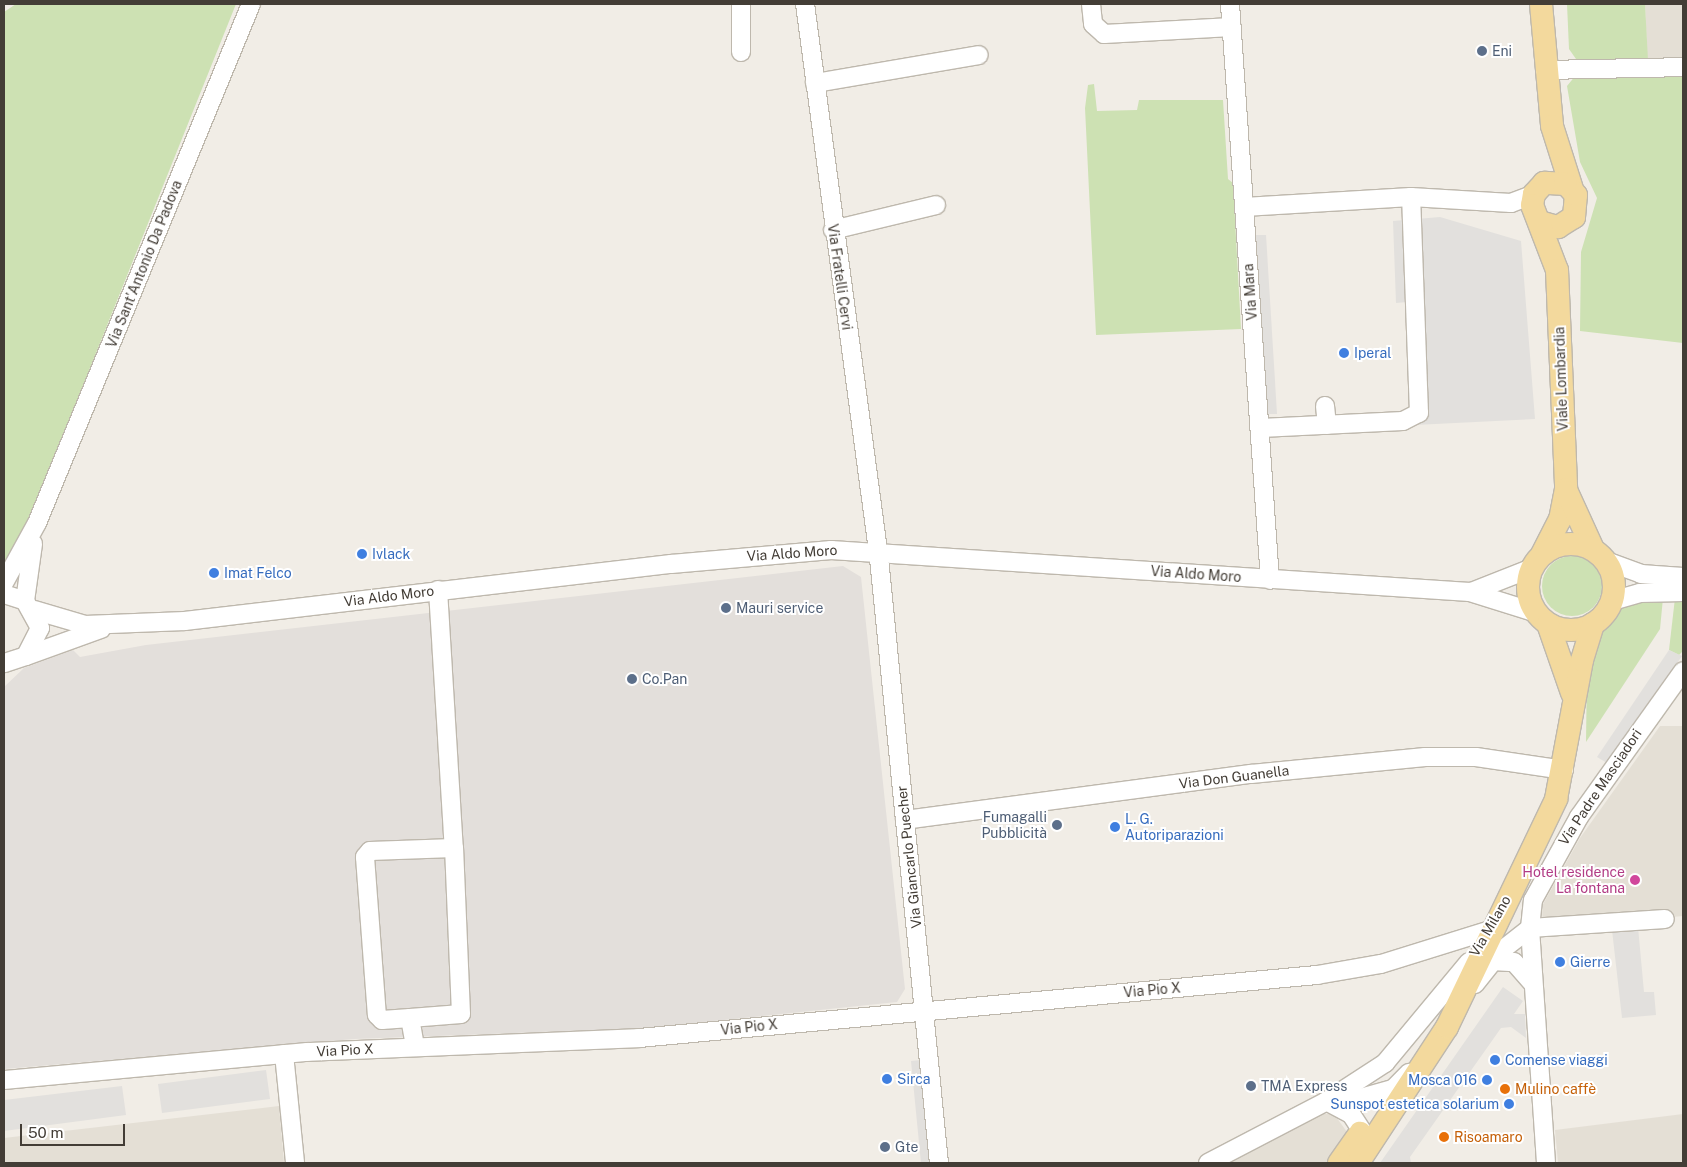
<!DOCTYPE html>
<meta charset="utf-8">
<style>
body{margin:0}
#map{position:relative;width:1687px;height:1167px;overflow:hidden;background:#f1ede6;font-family:"Public Sans",sans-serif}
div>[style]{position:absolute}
.residential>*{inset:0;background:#e4dfd5}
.industrial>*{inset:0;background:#e3dfdb}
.green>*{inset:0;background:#cde1b3}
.round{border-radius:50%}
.parking>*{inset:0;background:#e2e0dd}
.roads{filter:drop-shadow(1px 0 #beb8ad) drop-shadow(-1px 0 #beb8ad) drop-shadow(0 1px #beb8ad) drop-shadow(0 -1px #beb8ad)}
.minor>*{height:18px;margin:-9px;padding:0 9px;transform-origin:9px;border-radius:9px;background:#fff}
.major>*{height:22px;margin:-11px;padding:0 11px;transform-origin:11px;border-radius:11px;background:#f3d99d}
.major>.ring{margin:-11px;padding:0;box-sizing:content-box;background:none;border:22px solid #f3d99d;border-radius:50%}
.dots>*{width:14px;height:14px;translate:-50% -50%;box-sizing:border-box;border:2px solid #fff;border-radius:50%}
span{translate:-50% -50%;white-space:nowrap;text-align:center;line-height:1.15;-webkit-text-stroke:4px #fff;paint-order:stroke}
.service-label{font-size:14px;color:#4e5e75}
.left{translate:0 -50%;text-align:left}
.right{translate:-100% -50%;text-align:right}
.street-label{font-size:14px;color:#433d36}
.shop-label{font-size:14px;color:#366cbe}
.hotel-label{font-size:14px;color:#b23c85}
.food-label{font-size:14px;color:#c56008}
.frame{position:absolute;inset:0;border:5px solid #433d36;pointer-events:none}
.scale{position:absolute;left:20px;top:1124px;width:105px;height:22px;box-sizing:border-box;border:2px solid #433d36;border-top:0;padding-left:6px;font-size:15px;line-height:18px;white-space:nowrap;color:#433d36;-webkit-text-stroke:4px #fff;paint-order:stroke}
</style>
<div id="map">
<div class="residential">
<i style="clip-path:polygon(1645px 4px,1683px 4px,1683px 75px,1648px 76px)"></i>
<i style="clip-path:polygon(1660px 726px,1683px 726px,1683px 916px,1543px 929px,1542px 906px,1580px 838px)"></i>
<i style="clip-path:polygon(279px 1106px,284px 1163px,4px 1163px,4px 1138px)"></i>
<i style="clip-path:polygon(1314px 1114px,1334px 1114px,1347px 1132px,1327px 1163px,1222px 1163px)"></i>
<i style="clip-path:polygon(1683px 1114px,1683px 1163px,1558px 1163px,1555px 1130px)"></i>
</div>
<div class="industrial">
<i style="clip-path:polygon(843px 566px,861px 577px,905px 989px,897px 1002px,648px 1028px,354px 1039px,4px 1069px,4px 687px,24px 668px,73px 650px,80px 657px,146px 645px)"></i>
</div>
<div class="green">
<i style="clip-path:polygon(16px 4px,236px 4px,19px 545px,4px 571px,4px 12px)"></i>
<i style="clip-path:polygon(1567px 4px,1645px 4px,1648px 60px,1576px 59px,1569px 49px)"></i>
<i style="clip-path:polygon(1576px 75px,1683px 75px,1683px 343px,1580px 331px,1581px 252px,1597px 198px,1580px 162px,1567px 86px)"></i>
<i style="clip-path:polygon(1094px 84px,1097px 111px,1137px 110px,1139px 100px,1223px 100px,1228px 179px,1233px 183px,1241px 329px,1096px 335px,1085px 108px,1088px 85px)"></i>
<i class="round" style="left:1542px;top:556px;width:60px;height:60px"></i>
<i style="clip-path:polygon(1663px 598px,1660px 629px,1586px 742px,1587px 669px,1597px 637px,1619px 608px,1633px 601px)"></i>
<i style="clip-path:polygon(1675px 598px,1683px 601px,1683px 651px,1679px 655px,1669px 650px)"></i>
</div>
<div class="parking">
<i style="clip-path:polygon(1440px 217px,1521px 241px,1535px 419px,1415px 425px,1407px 302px,1396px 303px,1393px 221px)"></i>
<i style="clip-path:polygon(1254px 235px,1266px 235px,1277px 414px,1265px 414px)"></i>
<i style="clip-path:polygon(1669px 650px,1682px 656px,1607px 763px,1597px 757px)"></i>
<i style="clip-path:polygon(1638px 927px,1644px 992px,1654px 992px,1656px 1015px,1622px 1018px,1612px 930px)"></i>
<i style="clip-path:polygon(1503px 987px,1523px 1001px,1514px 1014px,1525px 1014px,1526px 1038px,1511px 1027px,1501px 1028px,1410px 1157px,1411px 1163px,1380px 1163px)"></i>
<i style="clip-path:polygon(921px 1060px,931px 1163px,921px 1163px,911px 1061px)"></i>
<i style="clip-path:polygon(266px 1070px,270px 1099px,162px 1113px,158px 1084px)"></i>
<i style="clip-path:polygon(122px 1086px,126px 1115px,4px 1131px,4px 1100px)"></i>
</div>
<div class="roads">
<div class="minor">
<i style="left:805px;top:4px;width:559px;rotate:82.39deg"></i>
<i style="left:879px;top:558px;width:608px;rotate:84.34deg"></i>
<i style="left:1091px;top:4px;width:20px;rotate:84deg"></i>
<i style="left:1093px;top:24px;width:15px;rotate:42deg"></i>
<i style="left:1104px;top:34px;width:128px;rotate:-3.1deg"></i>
<i style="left:1230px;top:4px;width:577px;rotate:86.03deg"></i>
<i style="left:741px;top:52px;width:48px;rotate:-90deg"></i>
<i style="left:1545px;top:70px;width:138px;rotate:-1.2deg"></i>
<i style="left:815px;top:83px;width:166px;rotate:-9.7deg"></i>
<i style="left:1244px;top:207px;width:167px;rotate:-3.4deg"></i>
<i style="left:1411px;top:197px;width:100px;rotate:3.4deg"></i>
<i style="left:1511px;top:203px;width:25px;rotate:-21deg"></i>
<i style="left:833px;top:230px;width:106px;rotate:-13.6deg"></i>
<i style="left:1325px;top:406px;width:19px;rotate:84deg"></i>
<i style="left:1261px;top:428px;width:142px;rotate:-2.8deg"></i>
<i style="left:1403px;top:421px;width:18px;rotate:-27deg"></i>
<i style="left:1419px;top:413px;width:216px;rotate:-92.1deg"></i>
<i style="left:1606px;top:561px;width:37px;rotate:20deg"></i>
<i style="left:1641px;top:574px;width:42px;rotate:4.1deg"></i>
<i style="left:4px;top:583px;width:68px;rotate:-61.2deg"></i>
<i style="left:37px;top:523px;width:561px;rotate:-67.59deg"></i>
<i style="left:438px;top:590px;width:258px;rotate:86.5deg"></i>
<i style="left:1471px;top:592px;width:66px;rotate:-21.5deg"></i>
<i style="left:4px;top:594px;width:22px;rotate:18deg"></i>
<i style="left:25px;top:601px;width:31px;rotate:61deg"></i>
<i style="left:40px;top:628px;width:31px;rotate:117deg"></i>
<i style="left:26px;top:656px;width:23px;rotate:162deg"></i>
<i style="left:25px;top:601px;width:58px;rotate:-82deg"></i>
<i style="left:1612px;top:601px;width:29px;rotate:-16deg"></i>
<i style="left:1640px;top:593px;width:43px;rotate:-1.3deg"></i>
<i style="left:34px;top:610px;width:53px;rotate:16.4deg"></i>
<i style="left:85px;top:625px;width:100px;rotate:-2.3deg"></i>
<i style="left:185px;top:621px;width:489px;rotate:-6.7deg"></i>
<i style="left:671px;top:564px;width:161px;rotate:-5deg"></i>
<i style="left:831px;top:550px;width:640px;rotate:3.76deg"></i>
<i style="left:1470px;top:592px;width:70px;rotate:17.4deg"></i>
<i style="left:26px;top:656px;width:80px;rotate:-19.8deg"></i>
<i style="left:905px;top:820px;width:349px;rotate:-7.6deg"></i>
<i style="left:1251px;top:774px;width:175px;rotate:-5.6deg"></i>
<i style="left:1425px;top:757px;width:51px"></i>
<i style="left:1476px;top:757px;width:89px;rotate:8.4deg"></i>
<i style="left:1492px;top:961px;width:22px;rotate:3deg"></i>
<i style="left:1514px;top:962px;width:29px;rotate:49deg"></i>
<i style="left:1475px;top:984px;width:43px;rotate:-51.5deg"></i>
<i style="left:1502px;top:950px;width:36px;rotate:-38deg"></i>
<i style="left:1530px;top:928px;width:135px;rotate:-3.8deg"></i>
<i style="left:410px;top:1018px;width:51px;rotate:-4.5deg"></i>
<i style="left:461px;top:1014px;width:166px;rotate:-92.4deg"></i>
<i style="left:454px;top:848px;width:84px;rotate:178deg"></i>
<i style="left:370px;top:851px;width:8px;rotate:130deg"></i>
<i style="left:365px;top:857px;width:158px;rotate:85.7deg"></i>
<i style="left:377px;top:1015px;width:7px;rotate:45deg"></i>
<i style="left:382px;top:1020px;width:28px;rotate:-4deg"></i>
<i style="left:410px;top:1018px;width:29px;rotate:80deg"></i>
<i style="left:284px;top:1054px;width:110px;rotate:84.2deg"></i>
<i style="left:4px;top:1080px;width:304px;rotate:-5.3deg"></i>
<i style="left:307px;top:1052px;width:332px;rotate:-2.4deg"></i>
<i style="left:639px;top:1038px;width:681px;rotate:-5.31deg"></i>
<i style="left:1317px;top:975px;width:65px;rotate:-9.8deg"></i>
<i style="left:1381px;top:964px;width:111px;rotate:-17.3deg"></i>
<i style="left:1330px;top:1103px;width:24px;rotate:28deg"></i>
<i style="left:1351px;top:1114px;width:20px;rotate:57deg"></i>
<i style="left:1336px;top:1105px;width:59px;rotate:-15.7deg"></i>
<i style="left:1393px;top:1089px;width:23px;rotate:-45deg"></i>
<i style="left:1208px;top:1163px;width:132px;rotate:-27.5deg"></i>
<i style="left:1325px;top:1102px;width:72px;rotate:-33deg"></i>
<i style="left:1385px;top:1063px;width:131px;rotate:-50.3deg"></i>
<i style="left:1546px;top:1163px;width:236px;rotate:-93.9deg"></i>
<i style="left:1530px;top:928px;width:28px;rotate:-84deg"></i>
<i style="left:1533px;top:900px;width:95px;rotate:-61deg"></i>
<i style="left:1579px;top:817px;width:179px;rotate:-54.5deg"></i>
</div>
<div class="major">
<i style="left:1541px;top:4px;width:122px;rotate:84.8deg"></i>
<i style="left:1552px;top:126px;width:66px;rotate:72.4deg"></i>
<i style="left:1540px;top:222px;width:19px;rotate:16deg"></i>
<i style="left:1558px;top:227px;width:19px;rotate:-32deg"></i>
<i style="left:1574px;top:217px;width:22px;rotate:-85deg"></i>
<i style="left:1576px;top:195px;width:15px;rotate:-132deg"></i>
<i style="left:1566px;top:184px;width:22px;rotate:-177deg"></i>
<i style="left:1544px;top:183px;width:15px;rotate:132deg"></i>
<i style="left:1534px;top:194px;width:11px;rotate:100deg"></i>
<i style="left:1532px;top:205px;width:70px;rotate:69deg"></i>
<i style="left:1557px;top:270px;width:219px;rotate:87.6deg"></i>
<i style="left:1566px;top:489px;width:31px;rotate:101deg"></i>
<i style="left:1560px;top:519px;width:39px;rotate:117deg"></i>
<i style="left:1567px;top:492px;width:63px;rotate:65.5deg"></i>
<i class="ring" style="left:1528px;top:544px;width:64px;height:64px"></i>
<i style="left:1548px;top:624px;width:73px;rotate:70.8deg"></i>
<i style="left:1339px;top:1163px;width:37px;rotate:-55deg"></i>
<i style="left:1358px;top:1163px;width:163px;rotate:-56.8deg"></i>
<i style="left:1447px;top:1027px;width:253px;rotate:-64.4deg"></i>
<i style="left:1556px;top:799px;width:141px;rotate:-79.4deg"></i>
<i style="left:1582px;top:660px;width:38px;rotate:-73deg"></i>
</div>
</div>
<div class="dots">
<i style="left:1482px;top:51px;background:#5c6f8a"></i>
<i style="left:1344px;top:353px;background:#3f7fe0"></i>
<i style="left:362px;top:554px;background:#3f7fe0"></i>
<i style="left:214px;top:573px;background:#3f7fe0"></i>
<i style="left:726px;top:608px;background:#5c6f8a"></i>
<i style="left:632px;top:679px;background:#5c6f8a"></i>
<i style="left:1057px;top:825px;background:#5c6f8a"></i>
<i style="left:1115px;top:827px;background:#3f7fe0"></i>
<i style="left:1635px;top:880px;background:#d1479c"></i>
<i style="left:1560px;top:962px;background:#3f7fe0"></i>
<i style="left:1495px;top:1060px;background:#3f7fe0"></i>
<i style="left:887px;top:1079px;background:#3f7fe0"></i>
<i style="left:1487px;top:1080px;background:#3f7fe0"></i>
<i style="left:1251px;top:1086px;background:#5c6f8a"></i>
<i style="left:1505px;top:1089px;background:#e8710a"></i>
<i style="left:1509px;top:1104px;background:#3f7fe0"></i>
<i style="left:1444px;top:1137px;background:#e8710a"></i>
<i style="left:885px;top:1147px;background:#5c6f8a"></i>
</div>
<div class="service-label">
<span class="left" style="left:1492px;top:51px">Eni</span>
<span class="left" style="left:736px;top:608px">Mauri service</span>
<span class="left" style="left:642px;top:679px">Co.Pan</span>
<span class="right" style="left:1047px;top:825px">Fumagalli<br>Pubblicità</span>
<span class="left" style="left:1261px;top:1086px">TMA Express</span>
<span class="left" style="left:895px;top:1147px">Gte</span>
</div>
<div class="street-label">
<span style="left:144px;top:264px;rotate:-68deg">Via Sant'Antonio Da Padova</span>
<span style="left:840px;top:277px;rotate:82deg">Via Fratelli Cervi</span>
<span style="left:1250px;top:292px;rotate:-94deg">Via Mara</span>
<span style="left:1561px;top:379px;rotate:-92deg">Viale Lombardia</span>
<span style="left:792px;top:553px;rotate:-4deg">Via Aldo Moro</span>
<span style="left:1196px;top:574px;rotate:4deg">Via Aldo Moro</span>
<span style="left:389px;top:596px;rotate:-7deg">Via Aldo Moro</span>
<span style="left:1234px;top:777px;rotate:-7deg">Via Don Guanella</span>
<span style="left:1600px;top:787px;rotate:-56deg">Via Padre Masciadori</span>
<span style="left:909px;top:857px;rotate:-96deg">Via Giancarlo Puecher</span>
<span style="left:1490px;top:926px;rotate:-60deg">Via Milano</span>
<span style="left:1152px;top:990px;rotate:-5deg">Via Pio X</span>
<span style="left:749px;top:1027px;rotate:-6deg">Via Pio X</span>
<span style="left:345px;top:1050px;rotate:-3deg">Via Pio X</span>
</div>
<div class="shop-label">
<span class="left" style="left:1354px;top:353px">Iperal</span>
<span class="left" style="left:372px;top:554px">Ivlack</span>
<span class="left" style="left:224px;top:573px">Imat Felco</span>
<span class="left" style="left:1125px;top:827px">L. G.<br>Autoriparazioni</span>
<span class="left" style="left:1570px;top:962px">Gierre</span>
<span class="left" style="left:1505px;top:1060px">Comense viaggi</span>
<span class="left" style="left:897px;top:1079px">Sirca</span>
<span class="right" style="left:1477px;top:1080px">Mosca 016</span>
<span class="right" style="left:1499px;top:1104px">Sunspot estetica solarium</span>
</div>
<div class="hotel-label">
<span class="right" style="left:1625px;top:880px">Hotel residence<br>La fontana</span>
</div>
<div class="food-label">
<span class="left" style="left:1515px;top:1089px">Mulino caffè</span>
<span class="left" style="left:1454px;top:1137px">Risoamaro</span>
</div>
<div class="frame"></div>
<div class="scale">50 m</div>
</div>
